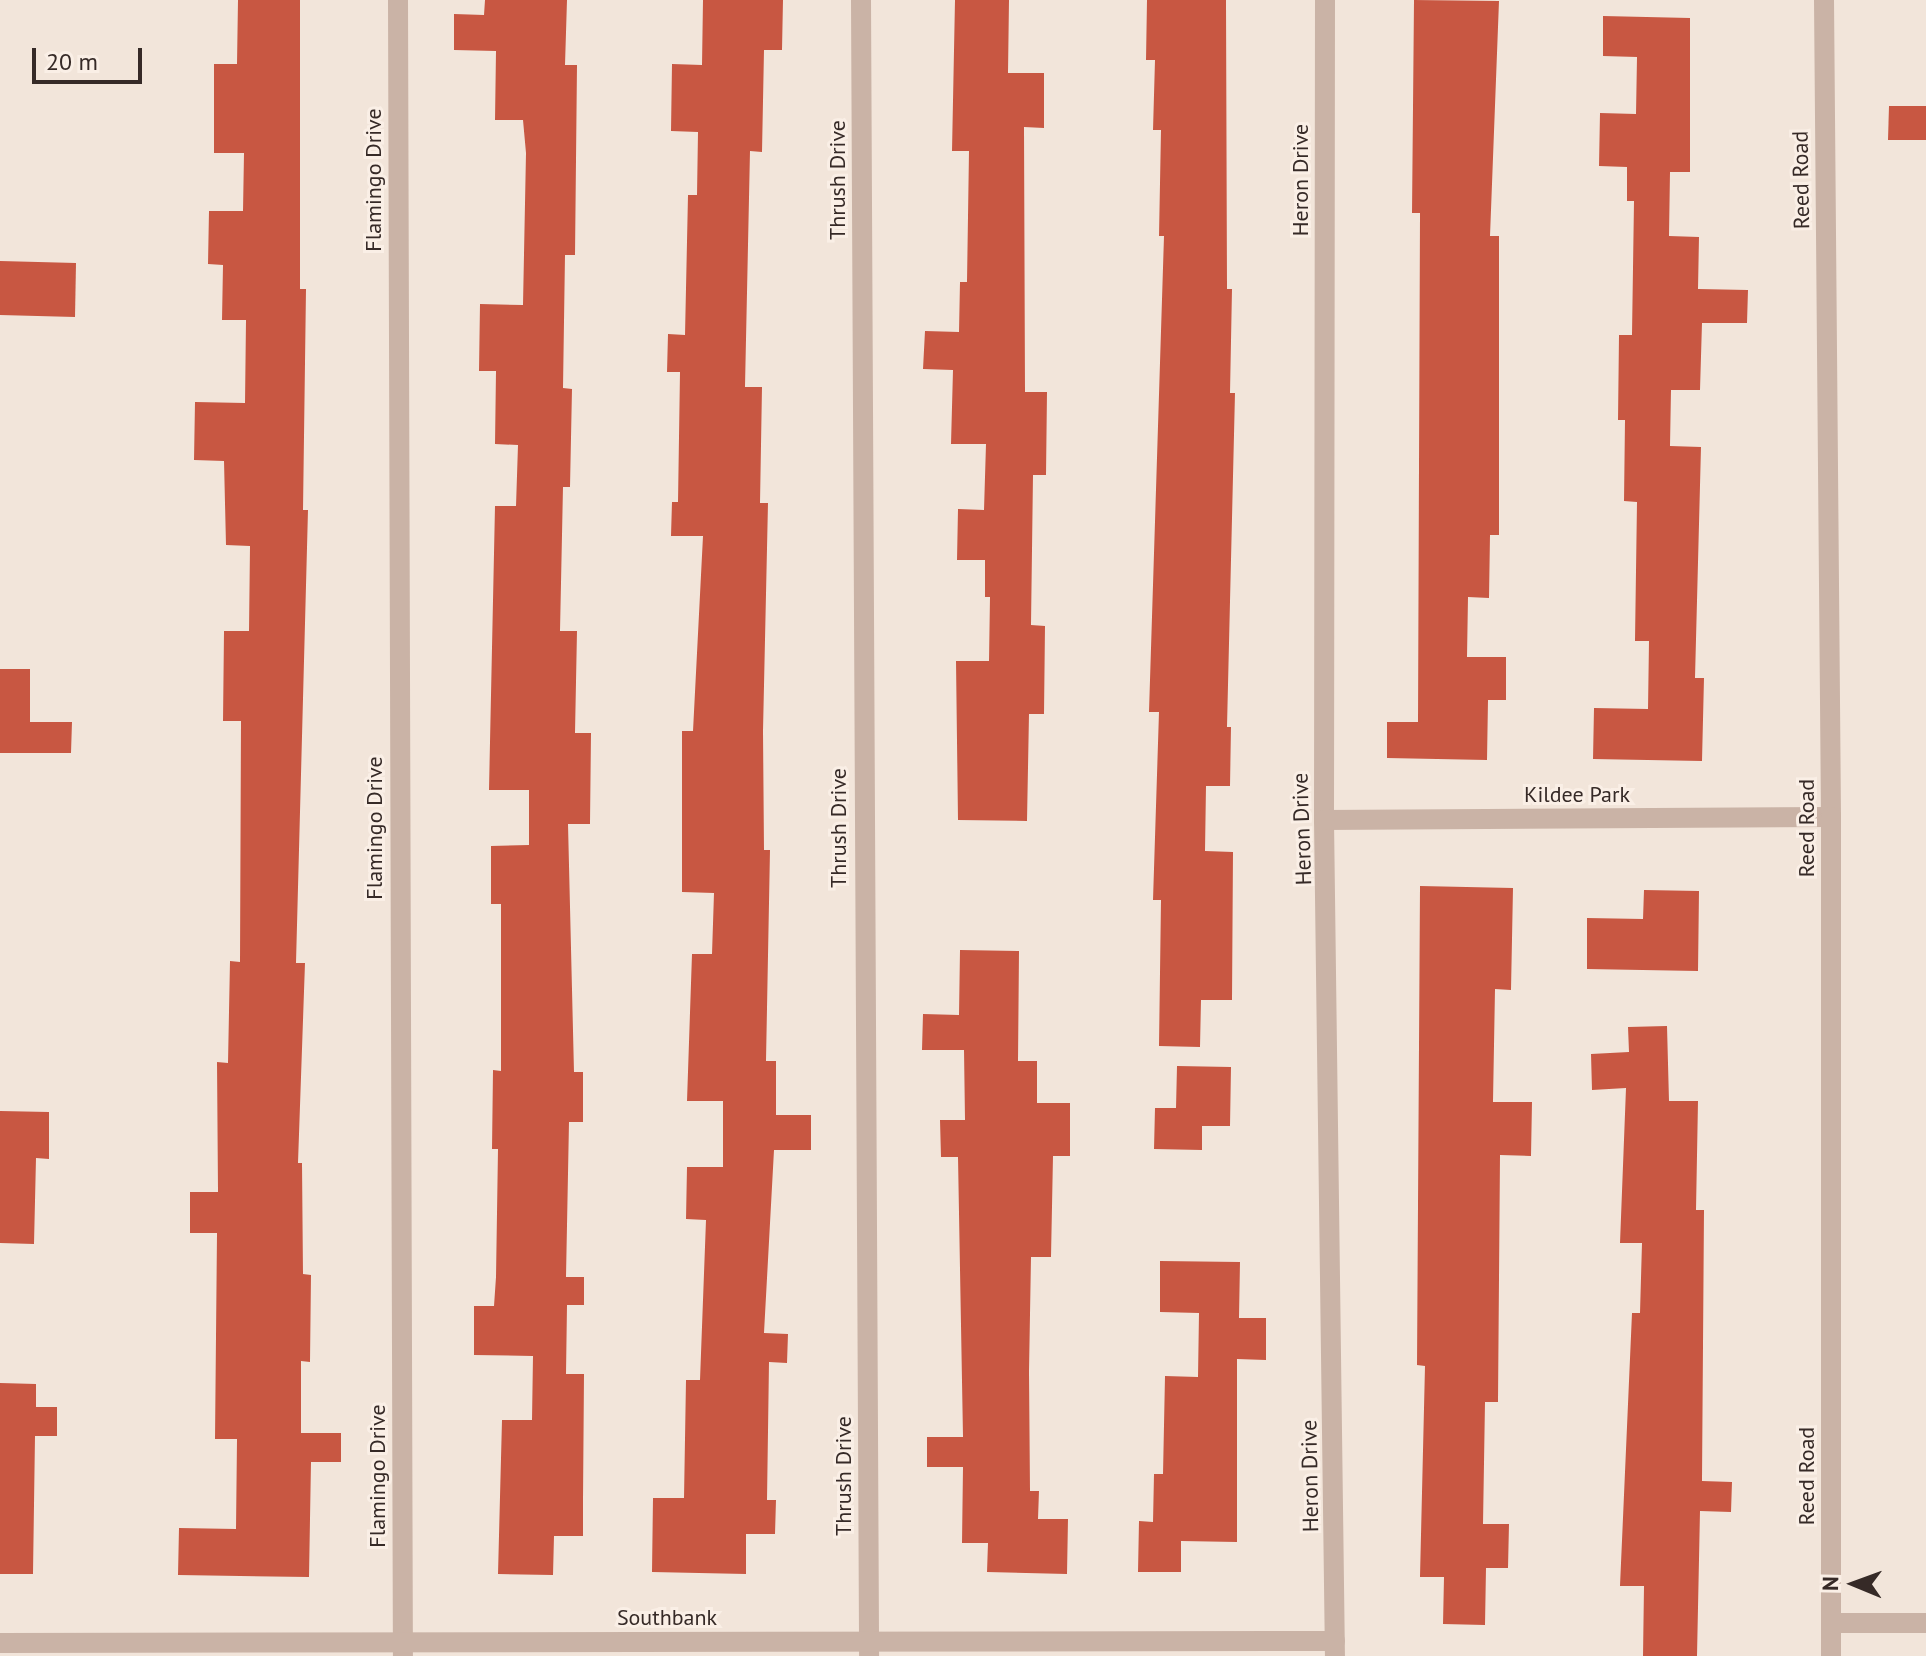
<!DOCTYPE html>
<style>
body{margin:0}
#map{position:relative;width:1926px;height:1656px;overflow:hidden;background:#f2e5da;font-family:"PT Sans",sans-serif}
div>[style]{position:absolute}
.building>*{inset:0;background:#c85742}
.minor>*{height:20px;margin:-10px;padding:0 10px;transform-origin:10px;border-radius:10px;background:#cab3a6}
.tertiary>*{height:20px;margin:-10px;padding:0 10px;transform-origin:10px;border-radius:10px;background:#cab3a6}
span{translate:-50% -50%;white-space:nowrap;text-align:center;line-height:1.15;-webkit-text-stroke:6px #faefe6;paint-order:stroke}
.street-label{font-size:22px;color:#362a27}
.north{position:absolute;left:1814px;top:1544px;width:80px;height:80px;-webkit-text-stroke:6px #faefe6;paint-order:stroke;rotate:271deg;font-size:22px;font-weight:700;line-height:32px;text-align:center;color:#362a27}
.north::after{content:'';display:block;margin:auto;width:28px;height:36px;background:#362a27;clip-path:polygon(50% 0,100% 100%,50% 72%,0 100%)}
.scale{position:absolute;left:32px;top:48px;width:110px;height:36px;box-sizing:border-box;border:4px solid #362a27;border-top:0;padding-left:10px;font-size:24px;line-height:28px;white-space:nowrap;color:#362a27;-webkit-text-stroke:6px #faefe6;paint-order:stroke}
</style>
<div id="map">
<div class="building">
<i style="clip-path:polygon(238px 0,300px 0,300px 289px,306px 289px,303px 510px,308px 510px,296px 963px,305px 963px,298px 1163px,302px 1163px,303px 1274px,311px 1275px,310px 1362px,301px 1361px,301px 1433px,341px 1433px,341px 1462px,311px 1462px,309px 1577px,178px 1575px,179px 1528px,236px 1529px,237px 1439px,215px 1439px,217px 1233px,190px 1233px,190px 1192px,218px 1192px,217px 1062px,228px 1063px,230px 961px,240px 962px,241px 721px,223px 721px,224px 631px,249px 631px,250px 546px,226px 545px,224px 461px,194px 460px,195px 402px,245px 403px,246px 320px,222px 320px,223px 265px,208px 264px,209px 211px,243px 211px,244px 153px,214px 153px,214px 64px,237px 64px)"></i>
<i style="clip-path:polygon(485px 0,567px 0,565px 65px,577px 65px,575px 255px,565px 255px,563px 388px,572px 389px,570px 487px,563px 487px,560px 631px,577px 631px,575px 733px,591px 733px,590px 824px,568px 824px,574px 1072px,583px 1072px,583px 1122px,569px 1122px,566px 1277px,584px 1277px,584px 1305px,567px 1305px,566px 1374px,584px 1374px,583px 1500px,583px 1536px,554px 1536px,553px 1575px,498px 1574px,502px 1420px,532px 1420px,533px 1356px,474px 1355px,474px 1306px,494px 1306px,496px 1277px,498px 1149px,492px 1149px,493px 1070px,501px 1071px,501px 904px,491px 904px,491px 846px,529px 845px,529px 790px,489px 790px,495px 506px,516px 506px,518px 445px,495px 444px,496px 371px,479px 371px,480px 304px,523px 305px,526px 153px,523px 120px,495px 120px,496px 51px,454px 50px,454px 14px,484px 15px)"></i>
<i style="clip-path:polygon(703px 0,783px 0,782px 50px,764px 50px,762px 152px,750px 151px,745px 387px,762px 387px,760px 503px,768px 503px,763px 731px,764px 850px,770px 850px,766px 1061px,776px 1061px,776px 1115px,811px 1115px,811px 1150px,774px 1150px,764px 1333px,788px 1334px,787px 1363px,769px 1362px,767px 1500px,776px 1500px,775px 1534px,746px 1534px,746px 1574px,652px 1572px,653px 1498px,684px 1498px,686px 1380px,700px 1380px,706px 1220px,686px 1219px,687px 1167px,723px 1167px,723px 1101px,687px 1101px,692px 954px,712px 954px,714px 893px,682px 892px,682px 731px,693px 731px,703px 536px,671px 536px,672px 502px,678px 502px,680px 372px,667px 372px,668px 334px,685px 335px,688px 195px,697px 195px,698px 132px,671px 131px,672px 64px,702px 65px)"></i>
<i style="clip-path:polygon(955px 0,1009px 0,1008px 73px,1044px 73px,1044px 128px,1024px 127px,1025px 392px,1047px 392px,1046px 475px,1033px 475px,1031px 625px,1045px 626px,1044px 714px,1029px 714px,1027px 821px,958px 820px,956px 661px,989px 661px,990px 597px,985px 597px,985px 560px,957px 560px,958px 509px,984px 510px,986px 444px,951px 444px,953px 370px,923px 369px,925px 331px,959px 332px,960px 282px,967px 282px,969px 151px,952px 151px)"></i>
<i style="clip-path:polygon(1147px 0,1226px 0,1227px 289px,1232px 289px,1230px 393px,1235px 393px,1227px 727px,1231px 727px,1230px 786px,1206px 786px,1205px 851px,1233px 852px,1232px 1000px,1201px 1000px,1200px 1047px,1159px 1046px,1161px 900px,1153px 900px,1159px 712px,1149px 712px,1164px 236px,1159px 236px,1161px 130px,1153px 130px,1155px 60px,1146px 60px)"></i>
<i style="clip-path:polygon(1414px 0,1499px 1px,1490px 236px,1499px 236px,1499px 535px,1490px 535px,1489px 598px,1468px 597px,1467px 657px,1506px 657px,1506px 700px,1488px 700px,1487px 760px,1387px 758px,1387px 722px,1418px 722px,1420px 213px,1412px 213px)"></i>
<i style="clip-path:polygon(1603px 16px,1690px 18px,1690px 172px,1670px 172px,1669px 236px,1699px 237px,1698px 289px,1748px 290px,1747px 323px,1702px 323px,1700px 390px,1671px 390px,1670px 446px,1701px 447px,1695px 678px,1704px 678px,1702px 761px,1593px 759px,1594px 708px,1648px 709px,1649px 641px,1635px 641px,1637px 502px,1624px 501px,1625px 420px,1618px 420px,1619px 335px,1632px 335px,1634px 201px,1627px 201px,1627px 167px,1599px 166px,1600px 113px,1636px 114px,1637px 57px,1603px 56px)"></i>
<i style="clip-path:polygon(1889px 106px,1926px 106px,1926px 140px,1888px 140px)"></i>
<i style="clip-path:polygon(0 261px,76px 263px,75px 317px,0 315px)"></i>
<i style="clip-path:polygon(0 669px,30px 669px,30px 722px,72px 722px,71px 753px,0 753px)"></i>
<i style="clip-path:polygon(1420px 886px,1513px 888px,1511px 990px,1495px 989px,1493px 1102px,1532px 1102px,1531px 1156px,1500px 1155px,1498px 1402px,1485px 1402px,1483px 1524px,1509px 1524px,1508px 1568px,1486px 1568px,1485px 1625px,1443px 1624px,1444px 1577px,1420px 1577px,1425px 1366px,1417px 1365px)"></i>
<i style="clip-path:polygon(1644px 890px,1699px 891px,1698px 971px,1587px 969px,1587px 918px,1643px 919px)"></i>
<i style="clip-path:polygon(960px 950px,1019px 951px,1018px 1061px,1037px 1061px,1037px 1103px,1070px 1103px,1070px 1156px,1053px 1156px,1051px 1257px,1031px 1257px,1029px 1372px,1030px 1491px,1039px 1491px,1038px 1519px,1068px 1519px,1067px 1574px,987px 1572px,988px 1543px,962px 1543px,963px 1467px,927px 1467px,927px 1437px,963px 1437px,958px 1157px,941px 1157px,940px 1120px,965px 1120px,964px 1050px,922px 1050px,923px 1014px,959px 1015px)"></i>
<i style="clip-path:polygon(1667px 1026px,1669px 1101px,1698px 1101px,1696px 1210px,1704px 1210px,1702px 1481px,1732px 1482px,1731px 1512px,1700px 1511px,1697px 1656px,1643px 1656px,1644px 1586px,1620px 1586px,1632px 1313px,1640px 1313px,1642px 1243px,1620px 1243px,1626px 1088px,1592px 1090px,1591px 1054px,1629px 1052px,1628px 1027px)"></i>
<i style="clip-path:polygon(1177px 1066px,1231px 1067px,1230px 1126px,1202px 1126px,1202px 1150px,1154px 1149px,1155px 1108px,1176px 1108px)"></i>
<i style="clip-path:polygon(0 1111px,49px 1112px,49px 1159px,36px 1158px,34px 1244px,0 1243px)"></i>
<i style="clip-path:polygon(1160px 1261px,1240px 1262px,1239px 1318px,1266px 1318px,1266px 1360px,1237px 1359px,1237px 1542px,1181px 1541px,1181px 1572px,1138px 1572px,1139px 1521px,1153px 1522px,1154px 1474px,1163px 1474px,1165px 1376px,1198px 1377px,1199px 1313px,1160px 1312px)"></i>
<i style="clip-path:polygon(0 1383px,36px 1384px,36px 1407px,57px 1407px,57px 1436px,35px 1436px,33px 1574px,0 1574px)"></i>
</div>
<div class="minor">
<i style="left:398px;top:0;width:1656px;rotate:89.83deg"></i>
<i style="left:861px;top:0;width:1656px;rotate:89.72deg"></i>
<i style="left:1325px;top:0;width:820px;rotate:90.07deg"></i>
<i style="left:1324px;top:820px;width:836px;rotate:89.25deg"></i>
<i style="left:1324px;top:820px;width:507px;rotate:-0.34deg"></i>
<i style="left:1831px;top:1623px;width:95px"></i>
<i style="left:0;top:1643px;width:1335px;rotate:-0.09deg"></i>
</div>
<div class="tertiary">
<i style="left:1824px;top:0;width:817px;rotate:89.51deg"></i>
<i style="left:1831px;top:817px;width:839px;rotate:90deg"></i>
</div>
<div class="street-label">
<span style="left:374px;top:180px;rotate:-90deg">Flamingo Drive</span>
<span style="left:838px;top:180px;rotate:-90deg">Thrush Drive</span>
<span style="left:1301px;top:180px;rotate:-90deg">Heron Drive</span>
<span style="left:1801px;top:180px;rotate:-91deg">Reed Road</span>
<span style="left:1577px;top:795px">Kildee Park</span>
<span style="left:375px;top:828px;rotate:-90deg">Flamingo Drive</span>
<span style="left:839px;top:828px;rotate:-90deg">Thrush Drive</span>
<span style="left:1807px;top:828px;rotate:-90deg">Reed Road</span>
<span style="left:1302px;top:829px;rotate:-92deg">Heron Drive</span>
<span style="left:378px;top:1476px;rotate:-90deg">Flamingo Drive</span>
<span style="left:844px;top:1476px;rotate:-90deg">Thrush Drive</span>
<span style="left:1310px;top:1476px;rotate:-91deg">Heron Drive</span>
<span style="left:1807px;top:1476px;rotate:-90deg">Reed Road</span>
<span style="left:667px;top:1618px">Southbank</span>
</div>
<div class="north">N</div>
<div class="scale">20 m</div>
</div>
